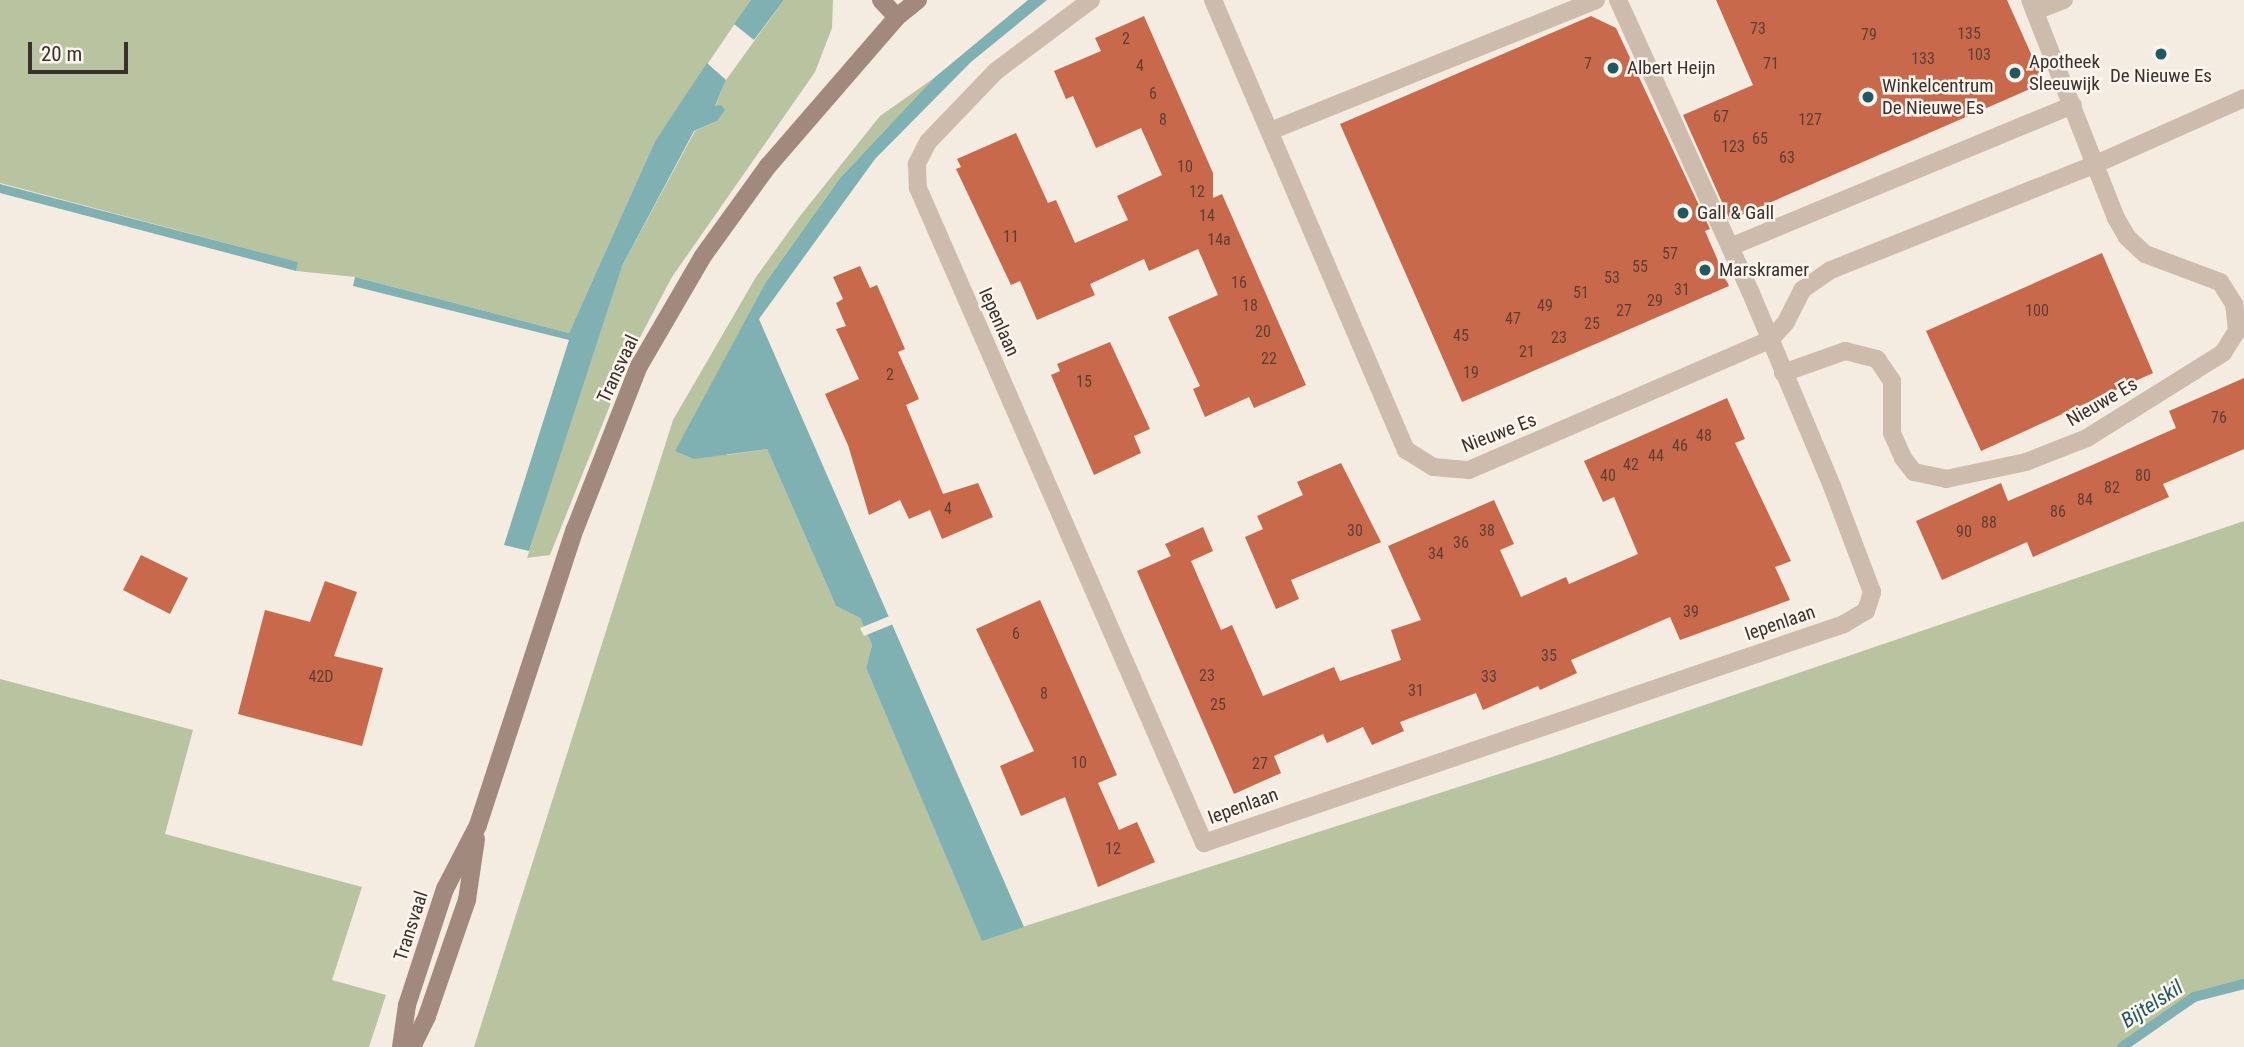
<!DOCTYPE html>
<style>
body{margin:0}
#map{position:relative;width:2244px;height:1047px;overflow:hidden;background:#f4ebe1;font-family:"Roboto Condensed",sans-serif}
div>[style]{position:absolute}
.green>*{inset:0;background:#b8c4a0}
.water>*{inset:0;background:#7fb0b2}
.pier>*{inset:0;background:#f4ebe1}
.stream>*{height:10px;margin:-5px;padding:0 5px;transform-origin:5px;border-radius:5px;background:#7fb0b2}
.building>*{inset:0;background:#c8694b}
.street>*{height:18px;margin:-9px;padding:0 9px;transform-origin:9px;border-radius:9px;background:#cdbbac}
.secondary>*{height:18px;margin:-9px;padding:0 9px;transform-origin:9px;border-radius:9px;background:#a18a7d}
.dots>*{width:19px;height:19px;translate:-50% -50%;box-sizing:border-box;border:4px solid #fbf5ee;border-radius:50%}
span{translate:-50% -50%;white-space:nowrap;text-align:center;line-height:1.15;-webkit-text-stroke:5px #fbf5ee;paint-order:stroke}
.number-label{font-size:16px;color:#5e3e33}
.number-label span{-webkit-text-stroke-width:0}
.poi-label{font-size:19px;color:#3b302b}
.left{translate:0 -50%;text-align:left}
.street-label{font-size:19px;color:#3b302b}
.water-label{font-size:21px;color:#1f5a5e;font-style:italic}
.scale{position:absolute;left:28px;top:42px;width:100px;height:32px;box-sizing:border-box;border:4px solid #3b302b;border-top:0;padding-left:9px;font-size:21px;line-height:24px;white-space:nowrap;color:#3b302b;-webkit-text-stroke:5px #fbf5ee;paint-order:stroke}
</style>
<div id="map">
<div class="green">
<i style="clip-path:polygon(0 0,751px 0,655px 141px,569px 333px,355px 277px,296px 271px,297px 262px,0 183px)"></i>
<i style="clip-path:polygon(784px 0,833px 0,832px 28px,815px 72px,672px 277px,629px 358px,550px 555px,527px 558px,607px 301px,622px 266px,695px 131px,717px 121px,715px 107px,726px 80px)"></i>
<i style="clip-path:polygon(934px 78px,840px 178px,766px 282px,727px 455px,767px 449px,836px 606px,860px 618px,872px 645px,866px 668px,982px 940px,1552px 757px,2244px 521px,2244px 980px,2195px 997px,2120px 1047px,474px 1047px,673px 420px,756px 277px,800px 216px,880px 116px)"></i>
<i style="clip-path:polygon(0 679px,193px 730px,165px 834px,362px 887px,332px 980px,386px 995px,369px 1047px,0 1047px)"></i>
</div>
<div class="water">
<i style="clip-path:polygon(751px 0,784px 0,754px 40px,734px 24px)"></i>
<i style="clip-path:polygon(1028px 0,1047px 0,971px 62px,875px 159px,759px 319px,1024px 927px,982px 941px,866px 668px,872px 645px,860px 618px,836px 606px,767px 449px,694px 459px,675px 451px,766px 282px,840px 178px,934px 78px)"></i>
<i style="clip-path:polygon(707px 63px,726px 80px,715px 106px,721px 105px,725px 110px,717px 121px,694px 131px,622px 266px,529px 551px,504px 545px,569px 340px,353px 286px,355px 277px,569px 333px,655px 141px)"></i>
<i style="clip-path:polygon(0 184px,298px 262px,296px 271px,0 193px)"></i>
</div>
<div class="pier">
<i style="clip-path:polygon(892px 615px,896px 623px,864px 636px,860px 628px)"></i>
</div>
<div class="stream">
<i style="left:2122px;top:1047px;width:88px;rotate:-34.8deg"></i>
<i style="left:2194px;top:997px;width:52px;rotate:-14.6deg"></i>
</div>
<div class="building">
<i style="clip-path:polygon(1716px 0,2007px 0,2044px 83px,1730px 220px,1683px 115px,1753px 85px)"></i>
<i style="clip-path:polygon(1144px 16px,1213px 173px,1213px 198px,1222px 194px,1306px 385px,1254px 408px,1249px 397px,1205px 417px,1193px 389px,1200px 386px,1168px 317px,1218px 295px,1198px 249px,1149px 271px,1144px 259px,1090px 284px,1095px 295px,1037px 320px,1020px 281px,1011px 285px,956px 169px,961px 167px,957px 159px,1016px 133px,1048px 203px,1056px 200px,1075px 243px,1128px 220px,1117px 196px,1162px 175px,1141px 128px,1096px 148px,1073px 96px,1066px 99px,1054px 71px,1101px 51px,1095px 38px)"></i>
<i style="clip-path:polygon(1591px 16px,1616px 28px,1710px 229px,1705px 231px,1729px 286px,1462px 402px,1340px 124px)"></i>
<i style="clip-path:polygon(2102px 253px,2153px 373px,1981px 451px,1926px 331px)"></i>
<i style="clip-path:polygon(860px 266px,870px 288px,877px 285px,905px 349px,898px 352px,919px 399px,906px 405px,943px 494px,978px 483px,993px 517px,942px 539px,930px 510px,909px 519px,900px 500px,869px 515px,848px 445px,825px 394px,859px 379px,836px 329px,846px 326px,836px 303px,843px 299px,833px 277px)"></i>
<i style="clip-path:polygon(1110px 342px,1150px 429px,1134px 436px,1141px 453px,1094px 475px,1051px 375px,1060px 371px,1057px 364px)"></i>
<i style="clip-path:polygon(2244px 378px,2244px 449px,2163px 484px,2169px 497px,2033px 557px,2027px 542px,1942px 580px,1916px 521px,2001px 483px,2008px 501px,2090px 466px,2176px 428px,2169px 411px)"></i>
<i style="clip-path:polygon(1727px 398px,1745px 439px,1735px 443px,1791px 561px,1775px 567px,1790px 600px,1680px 640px,1670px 617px,1571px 660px,1577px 673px,1540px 690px,1538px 686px,1483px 710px,1476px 693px,1400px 722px,1404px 731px,1372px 745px,1363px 727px,1327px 743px,1323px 734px,1274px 756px,1281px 773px,1234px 794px,1137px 571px,1171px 556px,1165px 544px,1203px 527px,1213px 551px,1191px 561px,1221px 630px,1232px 625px,1263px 696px,1334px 667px,1340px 681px,1401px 660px,1391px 630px,1421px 620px,1388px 546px,1494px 500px,1514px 544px,1500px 550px,1521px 597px,1566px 577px,1569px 584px,1638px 554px,1614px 497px,1603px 502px,1584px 461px)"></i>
<i style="clip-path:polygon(1341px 463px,1381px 542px,1291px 580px,1299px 599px,1276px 609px,1245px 537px,1263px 529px,1257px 516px,1303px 495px,1297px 482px)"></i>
<i style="clip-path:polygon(141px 555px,188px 578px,170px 614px,123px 590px)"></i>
<i style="clip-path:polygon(325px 581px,357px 592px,334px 656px,383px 668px,362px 746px,238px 714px,265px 610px,310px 622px)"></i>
<i style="clip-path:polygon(1040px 600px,1117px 775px,1098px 783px,1119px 830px,1137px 822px,1155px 862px,1098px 887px,1065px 797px,1021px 816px,1000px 766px,1034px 751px,976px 629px)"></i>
</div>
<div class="street">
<i style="left:1091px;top:0;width:119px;rotate:143.2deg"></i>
<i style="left:996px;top:71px;width:98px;rotate:133.8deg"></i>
<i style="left:928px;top:142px;width:25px;rotate:117deg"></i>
<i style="left:917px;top:164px;width:24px;rotate:88deg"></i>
<i style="left:918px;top:188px;width:715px;rotate:66.41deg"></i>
<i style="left:1204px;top:843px;width:676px;rotate:-18.89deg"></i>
<i style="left:1844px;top:624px;width:26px;rotate:-31deg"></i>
<i style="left:1866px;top:611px;width:20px;rotate:-72deg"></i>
<i style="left:1872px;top:592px;width:113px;rotate:-110.7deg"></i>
<i style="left:1832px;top:486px;width:212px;rotate:-112.8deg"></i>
<i style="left:1750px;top:291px;width:320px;rotate:-114.4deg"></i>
<i style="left:1213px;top:0;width:490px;rotate:66.8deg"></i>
<i style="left:1406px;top:450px;width:32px;rotate:32deg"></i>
<i style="left:1433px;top:467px;width:36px;rotate:5deg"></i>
<i style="left:1469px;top:470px;width:328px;rotate:-23.4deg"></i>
<i style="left:1770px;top:340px;width:24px;rotate:-48deg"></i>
<i style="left:1786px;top:322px;width:36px;rotate:-63deg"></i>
<i style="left:1802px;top:290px;width:35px;rotate:-35deg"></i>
<i style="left:1831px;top:270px;width:285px;rotate:-21.8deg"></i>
<i style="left:2096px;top:164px;width:162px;rotate:-24deg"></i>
<i style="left:2035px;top:11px;width:31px;rotate:-21deg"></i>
<i style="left:1273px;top:130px;width:348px;rotate:-21.9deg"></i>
<i style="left:1730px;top:247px;width:371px;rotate:-22.5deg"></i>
<i style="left:1783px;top:373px;width:66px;rotate:-19.5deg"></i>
<i style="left:1845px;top:351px;width:33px;rotate:14deg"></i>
<i style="left:1877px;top:359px;width:27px;rotate:56deg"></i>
<i style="left:1892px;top:381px;width:52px;rotate:90deg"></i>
<i style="left:1892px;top:433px;width:27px;rotate:66deg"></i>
<i style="left:1903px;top:458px;width:18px;rotate:52deg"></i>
<i style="left:1914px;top:472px;width:33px;rotate:12deg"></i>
<i style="left:1946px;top:479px;width:82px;rotate:-12deg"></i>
<i style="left:2026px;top:462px;width:66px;rotate:-21.5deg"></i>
<i style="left:2087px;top:438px;width:160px;rotate:-32deg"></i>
<i style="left:2223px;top:353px;width:26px;rotate:-58deg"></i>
<i style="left:2237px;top:331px;width:27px;rotate:-96deg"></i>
<i style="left:2234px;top:304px;width:26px;rotate:-122deg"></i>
<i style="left:2220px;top:282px;width:80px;rotate:-159.5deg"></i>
<i style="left:2145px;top:254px;width:25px;rotate:-137deg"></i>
<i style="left:2127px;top:237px;width:22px;rotate:-120deg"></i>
<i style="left:2116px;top:218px;width:234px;rotate:-111.5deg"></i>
</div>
<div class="secondary">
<i style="left:881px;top:0;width:23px;rotate:47deg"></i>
<i style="left:401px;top:1047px;width:42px;rotate:-81.9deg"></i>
<i style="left:407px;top:1005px;width:122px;rotate:-71.9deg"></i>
<i style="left:445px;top:889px;width:72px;rotate:-62.7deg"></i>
<i style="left:478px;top:825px;width:311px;rotate:-71.9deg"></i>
<i style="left:575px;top:529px;width:175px;rotate:-68.6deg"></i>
<i style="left:639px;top:366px;width:127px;rotate:-59.8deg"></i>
<i style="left:703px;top:256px;width:111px;rotate:-54.2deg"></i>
<i style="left:768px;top:166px;width:197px;rotate:-49.1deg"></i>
<i style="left:897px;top:17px;width:27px;rotate:-39deg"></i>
<i style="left:412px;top:1047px;width:34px;rotate:-64deg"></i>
<i style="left:427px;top:1016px;width:123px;rotate:-71deg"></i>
<i style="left:467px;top:900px;width:62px;rotate:-81.6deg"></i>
</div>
<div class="dots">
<i style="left:2161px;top:54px;background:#1f5a5e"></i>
<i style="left:1613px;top:68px;background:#1f5a5e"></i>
<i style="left:2015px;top:73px;background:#1f5a5e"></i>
<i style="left:1868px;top:97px;background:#1f5a5e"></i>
<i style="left:1683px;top:213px;background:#1f5a5e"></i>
<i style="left:1705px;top:270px;background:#1f5a5e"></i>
</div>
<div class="number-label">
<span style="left:1758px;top:29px">73</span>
<span style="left:1969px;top:34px">135</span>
<span style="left:1869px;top:35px">79</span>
<span style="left:1126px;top:39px">2</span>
<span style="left:1979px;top:55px">103</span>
<span style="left:1923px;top:59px">133</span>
<span style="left:1588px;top:64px">7</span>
<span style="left:1771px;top:64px">71</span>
<span style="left:1140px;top:66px">4</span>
<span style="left:1153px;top:94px">6</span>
<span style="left:1721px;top:117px">67</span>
<span style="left:1163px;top:120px">8</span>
<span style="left:1810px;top:120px">127</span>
<span style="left:1760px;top:139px">65</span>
<span style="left:1733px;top:147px">123</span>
<span style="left:1787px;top:158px">63</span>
<span style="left:1185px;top:167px">10</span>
<span style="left:1197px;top:192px">12</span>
<span style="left:1207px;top:216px">14</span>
<span style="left:1011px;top:237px">11</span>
<span style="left:1219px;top:240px">14a</span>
<span style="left:1670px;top:254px">57</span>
<span style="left:1640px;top:267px">55</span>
<span style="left:1612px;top:278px">53</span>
<span style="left:1239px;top:283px">16</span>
<span style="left:1682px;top:290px">31</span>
<span style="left:1581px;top:293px">51</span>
<span style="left:1655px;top:301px">29</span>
<span style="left:1250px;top:306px">18</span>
<span style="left:1545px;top:306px">49</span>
<span style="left:1624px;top:311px">27</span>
<span style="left:2037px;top:311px">100</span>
<span style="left:1513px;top:319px">47</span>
<span style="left:1592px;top:324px">25</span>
<span style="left:1263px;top:332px">20</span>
<span style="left:1461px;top:336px">45</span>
<span style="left:1559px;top:338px">23</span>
<span style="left:1527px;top:352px">21</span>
<span style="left:1269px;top:359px">22</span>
<span style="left:1471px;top:373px">19</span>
<span style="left:890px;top:375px">2</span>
<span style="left:1084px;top:382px">15</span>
<span style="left:2219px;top:418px">76</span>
<span style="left:1704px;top:436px">48</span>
<span style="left:1680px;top:446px">46</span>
<span style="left:1656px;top:456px">44</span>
<span style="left:1631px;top:465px">42</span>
<span style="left:1608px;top:476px">40</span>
<span style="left:2143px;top:476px">80</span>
<span style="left:2112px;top:488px">82</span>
<span style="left:2085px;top:500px">84</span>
<span style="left:948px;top:509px">4</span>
<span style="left:2058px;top:512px">86</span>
<span style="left:1989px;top:523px">88</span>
<span style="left:1355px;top:531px">30</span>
<span style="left:1487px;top:531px">38</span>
<span style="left:1964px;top:532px">90</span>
<span style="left:1461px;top:543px">36</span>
<span style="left:1436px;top:554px">34</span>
<span style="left:1691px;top:612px">39</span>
<span style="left:1016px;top:634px">6</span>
<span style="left:1549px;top:656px">35</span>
<span style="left:1207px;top:676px">23</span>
<span style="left:321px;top:677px">42D</span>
<span style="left:1489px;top:677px">33</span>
<span style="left:1416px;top:691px">31</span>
<span style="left:1044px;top:694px">8</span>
<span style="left:1218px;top:705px">25</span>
<span style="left:1079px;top:763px">10</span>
<span style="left:1260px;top:764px">27</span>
<span style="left:1113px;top:849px">12</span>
</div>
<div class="poi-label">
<span class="left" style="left:2029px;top:73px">Apotheek<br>Sleeuwijk</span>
<span class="left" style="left:1627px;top:68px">Albert Heijn</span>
<span style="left:2161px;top:76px">De Nieuwe Es</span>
<span class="left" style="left:1882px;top:97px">Winkelcentrum<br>De Nieuwe Es</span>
<span class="left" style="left:1697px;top:213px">Gall &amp; Gall</span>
<span class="left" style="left:1719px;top:270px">Marskramer</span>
</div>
<div class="street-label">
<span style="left:999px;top:322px;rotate:66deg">Iepenlaan</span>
<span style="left:618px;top:369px;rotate:-65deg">Transvaal</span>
<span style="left:2102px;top:402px;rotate:-30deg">Nieuwe Es</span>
<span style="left:1499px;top:433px;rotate:-21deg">Nieuwe Es</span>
<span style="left:1780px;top:623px;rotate:-19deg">Iepenlaan</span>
<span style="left:1243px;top:806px;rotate:-20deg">Iepenlaan</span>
<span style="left:411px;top:926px;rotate:-72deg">Transvaal</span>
</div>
<div class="water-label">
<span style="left:2152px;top:1004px;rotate:-33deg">Bijtelskil</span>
</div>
<div class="scale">20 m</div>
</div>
